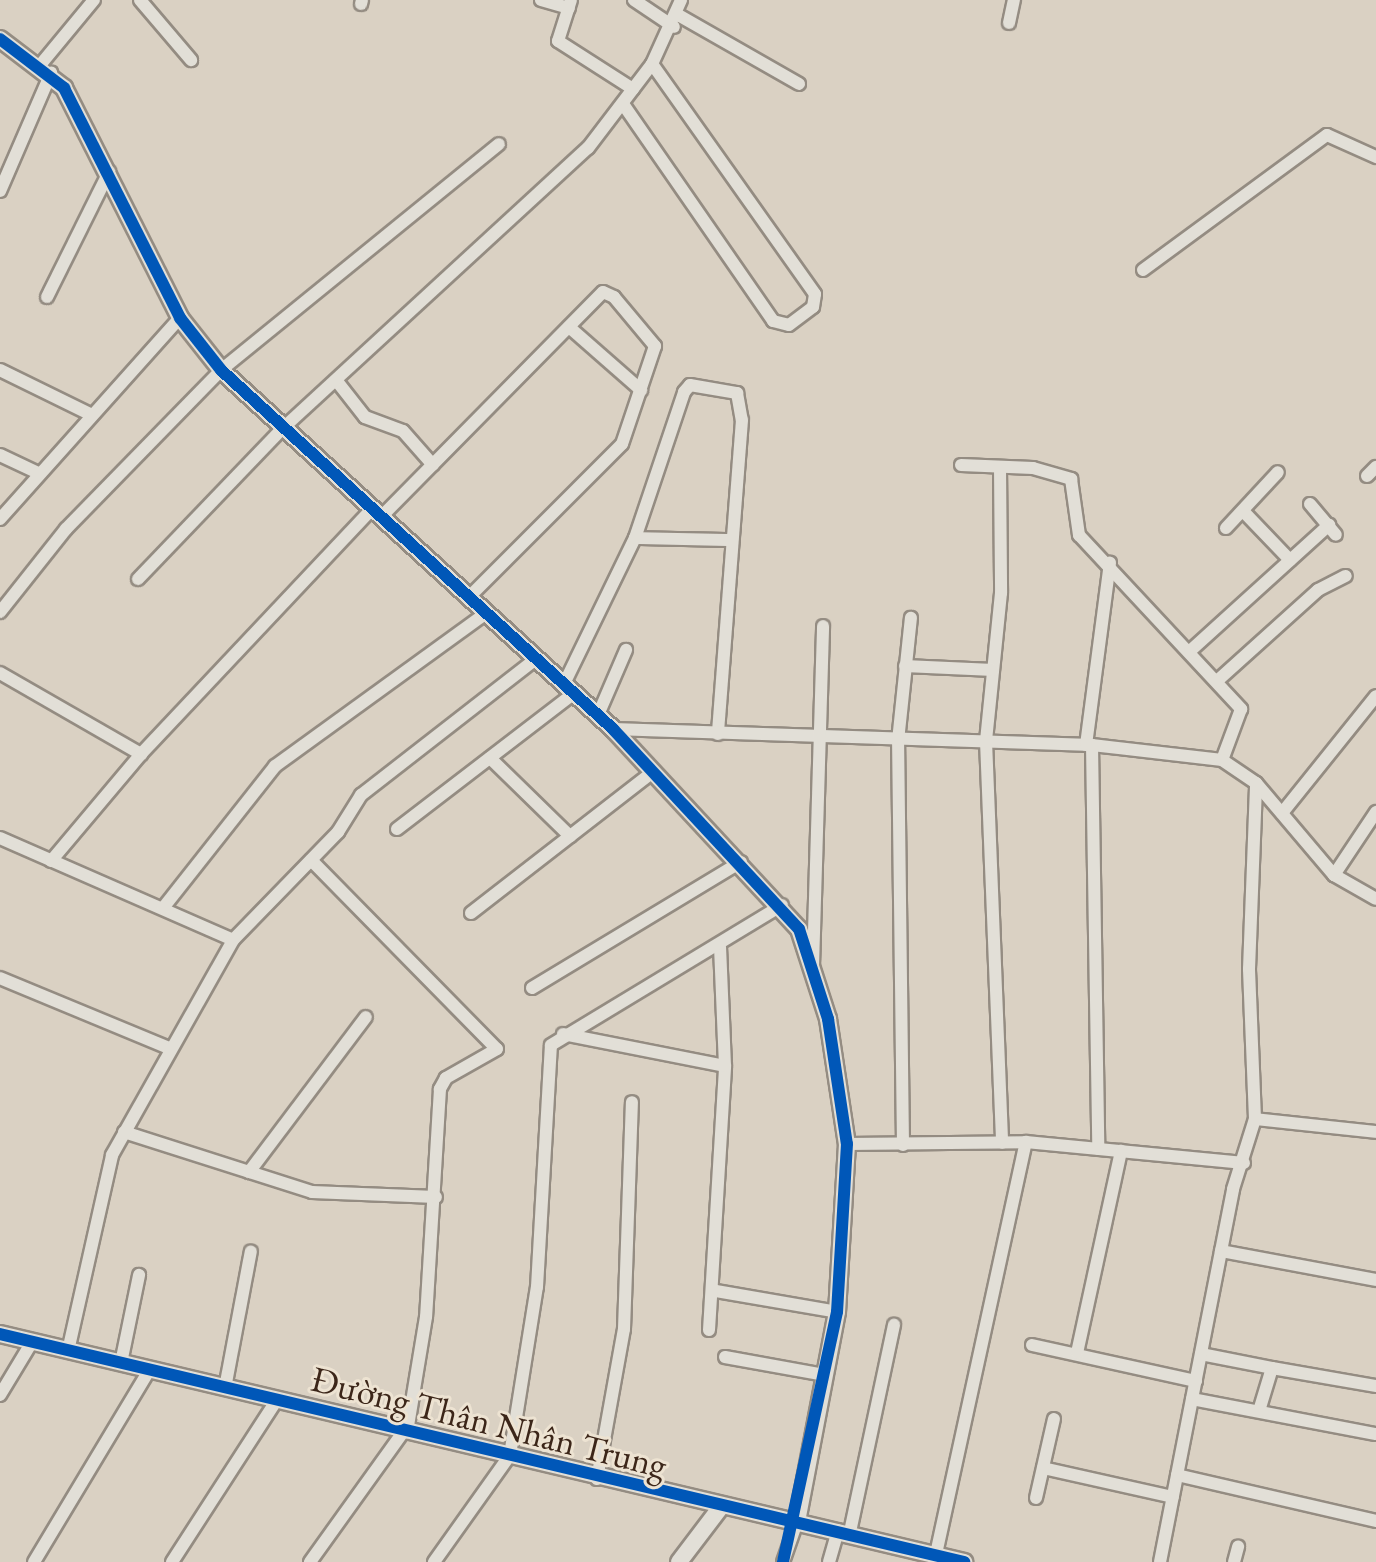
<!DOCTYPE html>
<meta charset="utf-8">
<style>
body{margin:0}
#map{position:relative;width:1376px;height:1562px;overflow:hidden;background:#dad1c3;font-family:"EB Garamond",serif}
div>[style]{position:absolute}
.roads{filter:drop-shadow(2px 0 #948c82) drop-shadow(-2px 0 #948c82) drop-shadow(0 2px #948c82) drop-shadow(0 -2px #948c82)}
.street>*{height:12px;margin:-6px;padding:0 6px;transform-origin:6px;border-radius:6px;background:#e2dfd7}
.secondary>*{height:16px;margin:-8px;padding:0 8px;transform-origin:8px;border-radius:8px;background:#e2dfd7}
.cycleway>*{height:12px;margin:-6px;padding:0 6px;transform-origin:6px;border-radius:6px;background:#0057b8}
span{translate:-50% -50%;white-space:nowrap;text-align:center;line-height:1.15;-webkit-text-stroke:6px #ede3d2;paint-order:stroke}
.street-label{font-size:36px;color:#3c2619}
</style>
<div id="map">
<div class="roads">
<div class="street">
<i style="left:140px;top:0;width:79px;rotate:49.6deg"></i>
<i style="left:541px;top:0;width:29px;rotate:16deg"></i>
<i style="left:571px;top:0;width:43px;rotate:107.6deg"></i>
<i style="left:558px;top:41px;width:89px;rotate:32.6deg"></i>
<i style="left:634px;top:0;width:48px;rotate:34deg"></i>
<i style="left:361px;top:4px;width:4px;rotate:-76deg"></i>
<i style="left:680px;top:16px;width:137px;rotate:29.7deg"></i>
<i style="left:1009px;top:23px;width:24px;rotate:-78deg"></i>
<i style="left:41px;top:64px;width:83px;rotate:-50.4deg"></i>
<i style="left:623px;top:104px;width:264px;rotate:55.3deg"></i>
<i style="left:773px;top:321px;width:16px;rotate:14deg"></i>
<i style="left:789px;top:325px;width:30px;rotate:-37deg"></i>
<i style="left:813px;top:307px;width:13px;rotate:-81deg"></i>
<i style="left:815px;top:294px;width:282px;rotate:-125.3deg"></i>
<i style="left:0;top:191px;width:129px;rotate:-66.6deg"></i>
<i style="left:1143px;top:270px;width:228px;rotate:-36.3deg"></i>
<i style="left:1327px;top:135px;width:54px;rotate:24.2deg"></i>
<i style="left:47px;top:297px;width:140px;rotate:-63.6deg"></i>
<i style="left:569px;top:327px;width:96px;rotate:41.2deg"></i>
<i style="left:0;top:370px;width:100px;rotate:26.1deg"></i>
<i style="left:336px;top:380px;width:47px;rotate:51.9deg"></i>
<i style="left:365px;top:417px;width:40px;rotate:20.2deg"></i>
<i style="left:403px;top:431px;width:45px;rotate:48.6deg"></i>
<i style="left:0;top:455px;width:42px;rotate:25.3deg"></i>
<i style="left:961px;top:465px;width:72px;rotate:2.4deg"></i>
<i style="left:1033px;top:468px;width:40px;rotate:16deg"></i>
<i style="left:1071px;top:479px;width:57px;rotate:81.9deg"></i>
<i style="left:1079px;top:535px;width:238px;rotate:47deg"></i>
<i style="left:1241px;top:709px;width:54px;rotate:110.4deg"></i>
<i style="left:1000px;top:467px;width:126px;rotate:89.5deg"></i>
<i style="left:1001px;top:593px;width:149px;rotate:95.8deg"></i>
<i style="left:986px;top:741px;width:402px;rotate:87.7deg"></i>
<i style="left:1367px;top:476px;width:13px;rotate:-45deg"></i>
<i style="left:1310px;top:504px;width:40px;rotate:50deg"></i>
<i style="left:1243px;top:511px;width:68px;rotate:46.2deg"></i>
<i style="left:381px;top:517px;width:316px;rotate:-45.4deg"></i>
<i style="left:603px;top:292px;width:12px;rotate:24deg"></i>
<i style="left:614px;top:297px;width:64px;rotate:50.1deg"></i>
<i style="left:655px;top:346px;width:103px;rotate:108.6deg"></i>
<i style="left:622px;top:444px;width:218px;rotate:135deg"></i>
<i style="left:0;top:519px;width:270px;rotate:-48.2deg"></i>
<i style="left:1226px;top:528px;width:76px;rotate:-47.1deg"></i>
<i style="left:635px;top:538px;width:97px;rotate:1.2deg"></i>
<i style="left:138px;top:579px;width:208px;rotate:-46.2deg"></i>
<i style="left:282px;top:429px;width:415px;rotate:-42.6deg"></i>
<i style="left:588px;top:148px;width:106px;rotate:-52.7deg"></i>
<i style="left:652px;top:64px;width:70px;rotate:-65.6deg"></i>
<i style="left:0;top:612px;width:106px;rotate:-51.5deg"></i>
<i style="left:66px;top:529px;width:222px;rotate:-45.7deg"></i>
<i style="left:221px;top:370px;width:358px;rotate:-39.1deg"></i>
<i style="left:1190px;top:651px;width:188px;rotate:-42.2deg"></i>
<i style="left:905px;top:666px;width:88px;rotate:2.6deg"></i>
<i style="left:0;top:673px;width:163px;rotate:29.9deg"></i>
<i style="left:1217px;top:681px;width:136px;rotate:-42deg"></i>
<i style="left:1318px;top:590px;width:31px;rotate:-27deg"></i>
<i style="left:564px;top:684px;width:162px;rotate:-64.1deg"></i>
<i style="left:635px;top:538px;width:154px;rotate:-71.4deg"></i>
<i style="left:684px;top:392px;width:9px;rotate:-49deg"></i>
<i style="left:690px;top:385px;width:48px;rotate:9.7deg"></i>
<i style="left:737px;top:393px;width:27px;rotate:80deg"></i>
<i style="left:742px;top:420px;width:315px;rotate:94.4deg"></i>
<i style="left:598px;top:715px;width:71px;rotate:-66.7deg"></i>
<i style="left:613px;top:729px;width:479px;rotate:1.9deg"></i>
<i style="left:1092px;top:745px;width:131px;rotate:6.6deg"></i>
<i style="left:1222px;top:760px;width:41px;rotate:34.1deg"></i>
<i style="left:1256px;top:783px;width:121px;rotate:49.7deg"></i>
<i style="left:1334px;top:875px;width:48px;rotate:29.7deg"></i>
<i style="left:1086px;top:745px;width:184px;rotate:-82.5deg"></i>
<i style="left:1092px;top:745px;width:404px;rotate:89.1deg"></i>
<i style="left:490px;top:758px;width:112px;rotate:44.3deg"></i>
<i style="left:1282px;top:813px;width:150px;rotate:-51.2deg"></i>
<i style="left:397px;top:829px;width:223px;rotate:-37.5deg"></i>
<i style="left:0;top:838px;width:254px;rotate:23.6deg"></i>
<i style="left:311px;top:860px;width:265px;rotate:45.5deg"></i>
<i style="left:497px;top:1049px;width:59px;rotate:150.4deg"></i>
<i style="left:446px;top:1078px;width:13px;rotate:119deg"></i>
<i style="left:440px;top:1089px;width:228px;rotate:93.5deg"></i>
<i style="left:426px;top:1317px;width:117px;rotate:99.4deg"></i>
<i style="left:51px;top:861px;width:140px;rotate:-49.9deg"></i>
<i style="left:141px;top:754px;width:337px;rotate:-46.7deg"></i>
<i style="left:1334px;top:875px;width:76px;rotate:-56.3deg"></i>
<i style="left:163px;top:908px;width:181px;rotate:-51.7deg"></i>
<i style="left:275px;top:766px;width:261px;rotate:-35.9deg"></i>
<i style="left:471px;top:913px;width:230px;rotate:-37.8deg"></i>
<i style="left:813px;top:966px;width:340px;rotate:-88.3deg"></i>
<i style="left:0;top:978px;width:185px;rotate:22.5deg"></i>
<i style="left:532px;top:988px;width:244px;rotate:-31.1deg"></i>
<i style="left:563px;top:1034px;width:165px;rotate:11.2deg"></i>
<i style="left:1255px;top:1119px;width:122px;rotate:6.1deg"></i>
<i style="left:124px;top:1132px;width:197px;rotate:17.7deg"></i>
<i style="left:312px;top:1192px;width:124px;rotate:2.3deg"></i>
<i style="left:847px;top:1144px;width:179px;rotate:-0.6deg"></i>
<i style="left:1026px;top:1142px;width:219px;rotate:5.5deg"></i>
<i style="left:903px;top:1145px;width:404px;rotate:-90.7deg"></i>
<i style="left:898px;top:741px;width:124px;rotate:-84deg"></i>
<i style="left:249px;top:1172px;width:194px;rotate:-53deg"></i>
<i style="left:1221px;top:1251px;width:158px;rotate:10.6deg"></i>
<i style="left:716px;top:1291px;width:123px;rotate:9.8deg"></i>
<i style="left:709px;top:1330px;width:264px;rotate:-86.5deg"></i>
<i style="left:725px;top:1066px;width:119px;rotate:-92.4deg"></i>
<i style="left:1032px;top:1345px;width:168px;rotate:12.4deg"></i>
<i style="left:68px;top:1351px;width:201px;rotate:-77.3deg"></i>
<i style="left:112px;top:1155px;width:247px;rotate:-60.6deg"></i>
<i style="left:233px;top:940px;width:151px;rotate:-45.8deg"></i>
<i style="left:338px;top:832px;width:44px;rotate:-58.1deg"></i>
<i style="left:361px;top:795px;width:222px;rotate:-37.9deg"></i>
<i style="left:1077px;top:1353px;width:207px;rotate:-77.7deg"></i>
<i style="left:1201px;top:1354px;width:72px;rotate:11.2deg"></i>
<i style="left:725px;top:1357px;width:102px;rotate:10.2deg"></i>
<i style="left:121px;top:1363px;width:90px;rotate:-78.4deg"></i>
<i style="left:225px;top:1388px;width:139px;rotate:-79.3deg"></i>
<i style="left:0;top:1395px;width:62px;rotate:-58.9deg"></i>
<i style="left:1192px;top:1399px;width:187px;rotate:10.8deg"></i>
<i style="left:1259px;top:1411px;width:45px;rotate:-73.2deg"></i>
<i style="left:1272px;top:1368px;width:106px;rotate:9.8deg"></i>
<i style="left:1043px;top:1468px;width:133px;rotate:12.6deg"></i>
<i style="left:1177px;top:1475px;width:204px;rotate:13deg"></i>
<i style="left:597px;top:1479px;width:152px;rotate:-79.8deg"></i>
<i style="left:624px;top:1329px;width:227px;rotate:-88deg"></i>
<i style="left:1036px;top:1498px;width:81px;rotate:-77.2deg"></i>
<i style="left:850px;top:1532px;width:212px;rotate:-78deg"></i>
<i style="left:936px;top:1554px;width:422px;rotate:-77.7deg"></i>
<i style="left:34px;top:1562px;width:225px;rotate:-59deg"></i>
<i style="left:172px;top:1562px;width:192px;rotate:-57.1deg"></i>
<i style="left:310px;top:1562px;width:160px;rotate:-54.4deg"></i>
<i style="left:434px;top:1562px;width:131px;rotate:-54.6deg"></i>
<i style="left:510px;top:1455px;width:170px;rotate:-80.9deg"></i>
<i style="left:537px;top:1287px;width:242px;rotate:-86.7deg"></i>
<i style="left:551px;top:1045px;width:270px;rotate:-31.2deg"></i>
<i style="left:783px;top:1562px;width:42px;rotate:-70.7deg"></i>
<i style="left:829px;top:1562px;width:33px;rotate:-74deg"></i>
<i style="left:1160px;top:1562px;width:380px;rotate:-78.9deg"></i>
<i style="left:1233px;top:1189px;width:73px;rotate:-72.6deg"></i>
<i style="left:1255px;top:1119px;width:150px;rotate:-92.3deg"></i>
<i style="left:1249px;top:969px;width:186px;rotate:-87.8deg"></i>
<i style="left:1234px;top:1562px;width:16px;rotate:-75deg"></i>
</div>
<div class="secondary">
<i style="left:0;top:39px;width:81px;rotate:37.4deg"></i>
<i style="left:64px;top:88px;width:258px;rotate:63.2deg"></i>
<i style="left:180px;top:318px;width:66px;rotate:51.7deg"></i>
<i style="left:221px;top:370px;width:532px;rotate:42.48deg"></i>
<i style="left:613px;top:729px;width:273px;rotate:47.1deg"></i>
<i style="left:799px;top:929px;width:95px;rotate:72.1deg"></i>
<i style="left:828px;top:1019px;width:126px;rotate:81.4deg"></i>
<i style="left:847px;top:1144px;width:168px;rotate:93.4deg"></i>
<i style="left:837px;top:1312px;width:214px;rotate:100.8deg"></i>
<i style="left:0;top:1334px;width:991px;rotate:13.31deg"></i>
<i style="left:679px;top:1562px;width:68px;rotate:-52.8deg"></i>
</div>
</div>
<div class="cycleway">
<i style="left:0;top:39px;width:81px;rotate:37.4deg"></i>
<i style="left:64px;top:88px;width:258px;rotate:63.2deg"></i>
<i style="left:180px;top:318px;width:66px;rotate:51.7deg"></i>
<i style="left:221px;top:370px;width:532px;rotate:42.48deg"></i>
<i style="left:613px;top:729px;width:273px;rotate:47.1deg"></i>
<i style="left:799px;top:929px;width:95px;rotate:72.1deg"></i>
<i style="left:828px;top:1019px;width:126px;rotate:81.4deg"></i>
<i style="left:847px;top:1144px;width:168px;rotate:93.4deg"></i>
<i style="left:837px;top:1312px;width:256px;rotate:102.2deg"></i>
<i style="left:0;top:1334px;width:991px;rotate:13.31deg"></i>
</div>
<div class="street-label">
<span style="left:489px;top:1422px;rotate:14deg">Đường Thân Nhân Trung</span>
</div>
</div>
